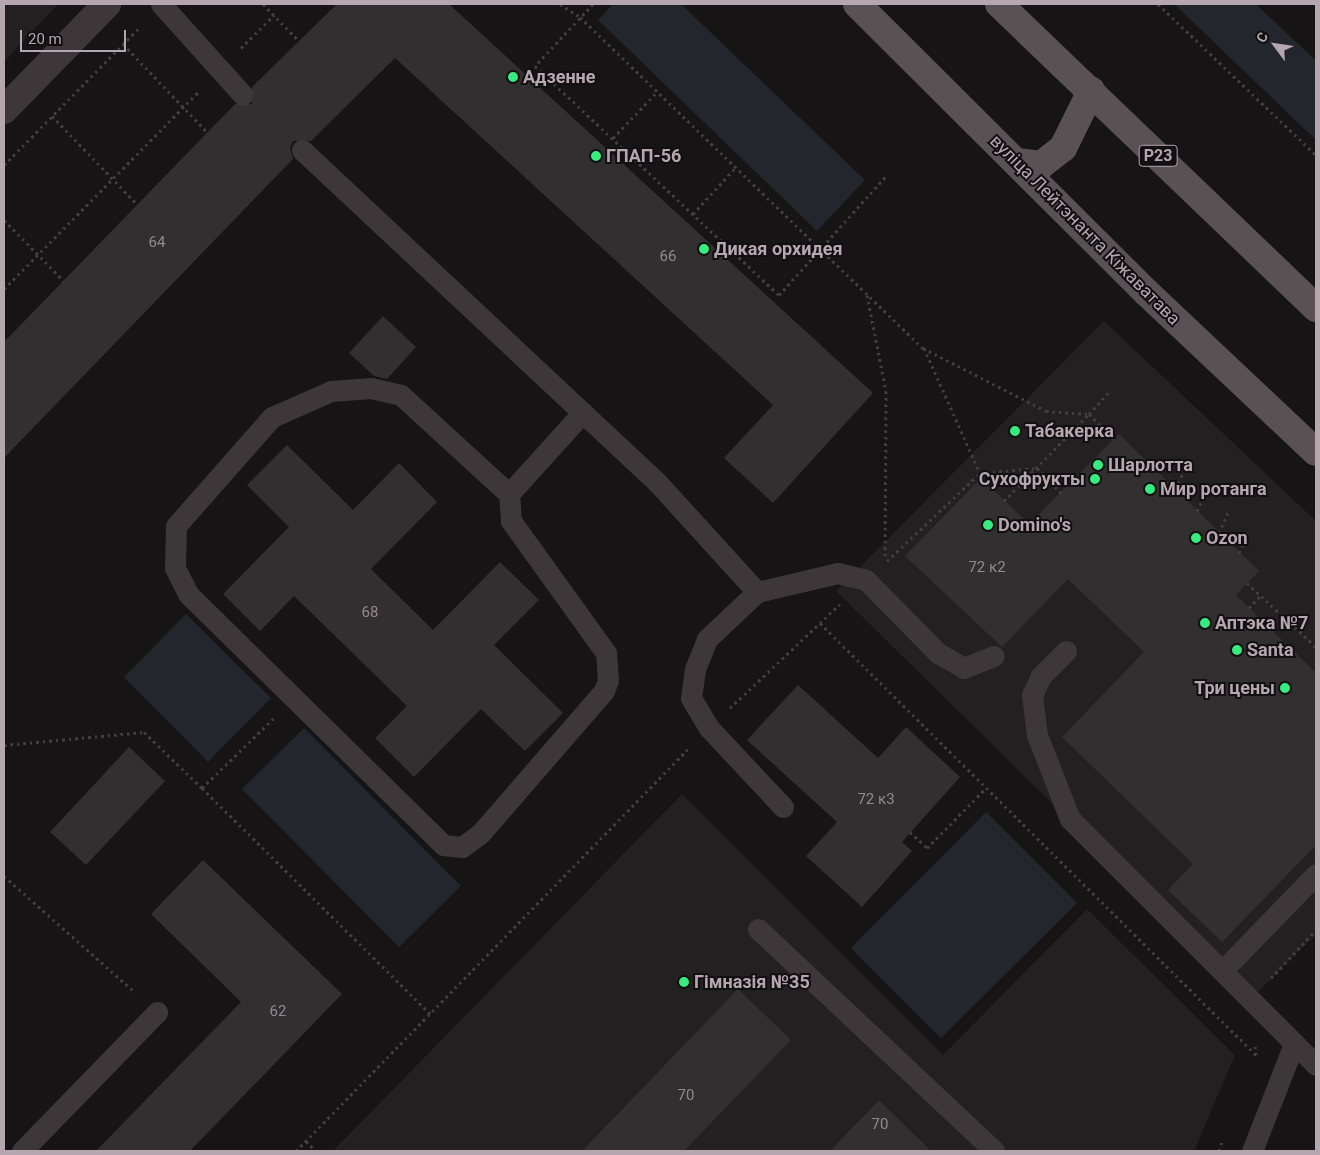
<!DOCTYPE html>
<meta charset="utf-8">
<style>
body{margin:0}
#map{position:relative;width:1320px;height:1155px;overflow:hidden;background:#161415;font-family:Roboto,sans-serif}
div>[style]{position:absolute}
.built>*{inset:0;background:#232021}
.green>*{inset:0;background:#24262e}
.building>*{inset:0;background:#322f30}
.path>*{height:3px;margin-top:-1.5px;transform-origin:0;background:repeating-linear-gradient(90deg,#443d41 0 2.5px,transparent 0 6.5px)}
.lane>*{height:21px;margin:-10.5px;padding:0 10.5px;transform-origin:10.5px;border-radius:10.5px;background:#3d3739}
.street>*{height:28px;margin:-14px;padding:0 14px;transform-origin:14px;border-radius:14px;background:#3d3739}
.primary>*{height:28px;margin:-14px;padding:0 14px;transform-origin:14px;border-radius:14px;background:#5a5155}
.dots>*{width:14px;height:14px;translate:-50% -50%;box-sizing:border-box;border:2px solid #110f10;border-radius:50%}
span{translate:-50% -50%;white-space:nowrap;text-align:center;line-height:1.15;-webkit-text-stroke:4px #110f10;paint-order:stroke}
.number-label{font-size:15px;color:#95888f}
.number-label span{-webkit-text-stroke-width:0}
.shield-label span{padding:1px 4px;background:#110f10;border:1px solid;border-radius:4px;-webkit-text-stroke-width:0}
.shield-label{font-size:16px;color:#b6a6af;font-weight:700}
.poi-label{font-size:18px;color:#b6a6af;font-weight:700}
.left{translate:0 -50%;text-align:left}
.right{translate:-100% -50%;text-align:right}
.street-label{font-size:18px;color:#b6a6af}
.frame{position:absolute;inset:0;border:5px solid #b6a6af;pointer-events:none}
.north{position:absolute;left:1250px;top:20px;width:50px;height:50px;-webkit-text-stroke:4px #110f10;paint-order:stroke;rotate:301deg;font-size:14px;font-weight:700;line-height:20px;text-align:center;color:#b6a6af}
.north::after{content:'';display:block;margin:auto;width:18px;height:22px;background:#b6a6af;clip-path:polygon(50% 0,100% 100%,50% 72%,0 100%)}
.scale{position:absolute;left:20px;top:30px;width:106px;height:22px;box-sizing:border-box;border:2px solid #b6a6af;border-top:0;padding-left:6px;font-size:15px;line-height:18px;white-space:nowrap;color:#b6a6af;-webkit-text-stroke:4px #110f10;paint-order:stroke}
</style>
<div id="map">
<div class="built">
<i style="clip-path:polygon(4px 4px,58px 4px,4px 62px)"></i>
<i style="clip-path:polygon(1104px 321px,1316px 521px,1316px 934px,1251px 999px,836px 591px)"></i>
<i style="clip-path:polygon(682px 794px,943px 1055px,1087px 909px,1235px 1055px,1194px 1151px,333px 1151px)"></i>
</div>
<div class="green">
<i style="clip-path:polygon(613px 4px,681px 4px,865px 180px,817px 231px,598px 20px)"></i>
<i style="clip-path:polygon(1174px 4px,1256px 4px,1316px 61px,1316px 140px)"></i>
<i style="clip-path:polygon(186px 614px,271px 698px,208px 762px,124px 677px)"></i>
<i style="clip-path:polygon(304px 728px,461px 886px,399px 947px,242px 789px)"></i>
<i style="clip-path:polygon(986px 812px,1077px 903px,941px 1038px,851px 948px)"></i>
</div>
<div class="building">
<i style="clip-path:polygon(337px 4px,449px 4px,873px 393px,773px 503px,724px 458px,773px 405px,395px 58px,311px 141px,293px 141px,290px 148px,293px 159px,4px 458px,4px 342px,235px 104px,252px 104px,252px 87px)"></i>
<i style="clip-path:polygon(383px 316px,416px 347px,387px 379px,374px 376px,349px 353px)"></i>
<i style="clip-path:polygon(1119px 434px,1259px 571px,1236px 595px,1316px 673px,1316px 845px,1222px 942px,1168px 890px,1193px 864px,1062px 737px,1144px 652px,1068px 579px,1002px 647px,905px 556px,981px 478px,1029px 524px)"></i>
<i style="clip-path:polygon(287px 445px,353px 510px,399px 463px,437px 502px,371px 569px,433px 630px,500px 562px,539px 600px,494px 645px,563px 713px,525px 751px,481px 709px,414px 777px,375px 738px,407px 706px,294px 596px,260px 631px,223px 594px,289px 527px,247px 485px)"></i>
<i style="clip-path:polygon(798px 685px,878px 758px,906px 727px,960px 777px,902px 842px,912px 851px,862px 907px,806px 856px,837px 822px,747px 740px)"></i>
<i style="clip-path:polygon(129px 747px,165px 781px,86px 865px,50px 832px)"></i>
<i style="clip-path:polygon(203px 860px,342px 994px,190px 1151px,96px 1151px,241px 1002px,151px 914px)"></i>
<i style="clip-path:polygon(738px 989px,791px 1040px,684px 1151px,582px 1151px)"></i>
<i style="clip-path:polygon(879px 1100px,931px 1151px,830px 1151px)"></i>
</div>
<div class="path">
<i style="left:263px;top:4px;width:52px;rotate:45.8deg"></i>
<i style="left:560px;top:4px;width:24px;rotate:33deg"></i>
<i style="left:580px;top:17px;width:477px;rotate:44deg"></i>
<i style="left:923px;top:348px;width:138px;rotate:27.1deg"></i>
<i style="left:1046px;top:411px;width:43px;rotate:4deg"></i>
<i style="left:1089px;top:414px;width:30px;rotate:-48deg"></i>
<i style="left:593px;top:4px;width:85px;rotate:133.1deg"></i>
<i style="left:535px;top:66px;width:335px;rotate:43.2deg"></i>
<i style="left:779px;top:295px;width:161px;rotate:-48deg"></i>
<i style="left:1158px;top:4px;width:219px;rotate:43.7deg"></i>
<i style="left:123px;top:44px;width:122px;rotate:46.3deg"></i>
<i style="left:241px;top:48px;width:47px;rotate:-45deg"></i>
<i style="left:52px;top:116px;width:124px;rotate:46deg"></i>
<i style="left:613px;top:138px;width:64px;rotate:-46.3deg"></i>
<i style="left:4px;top:165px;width:195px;rotate:-45.4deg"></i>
<i style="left:693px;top:214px;width:64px;rotate:-47.5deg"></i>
<i style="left:4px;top:220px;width:86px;rotate:45.5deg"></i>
<i style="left:4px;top:289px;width:279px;rotate:-45.4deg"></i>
<i style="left:867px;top:295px;width:98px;rotate:78.8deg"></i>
<i style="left:886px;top:391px;width:168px;rotate:90.3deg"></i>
<i style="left:924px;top:348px;width:137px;rotate:65.9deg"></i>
<i style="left:1176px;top:489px;width:25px;rotate:-67deg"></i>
<i style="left:1004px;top:501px;width:122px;rotate:-45.7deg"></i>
<i style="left:1089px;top:414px;width:35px;rotate:45deg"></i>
<i style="left:1197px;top:511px;width:26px;rotate:-65deg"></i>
<i style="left:1219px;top:533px;width:25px;rotate:-67deg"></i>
<i style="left:1239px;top:553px;width:25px;rotate:-67deg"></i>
<i style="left:887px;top:561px;width:128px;rotate:-43.4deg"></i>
<i style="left:980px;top:473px;width:57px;rotate:-5deg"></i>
<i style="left:1037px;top:468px;width:35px;rotate:46deg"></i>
<i style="left:1247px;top:583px;width:94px;rotate:42.8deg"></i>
<i style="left:1249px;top:608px;width:16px;rotate:-47deg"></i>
<i style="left:820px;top:623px;width:614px;rotate:44.74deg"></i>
<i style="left:1256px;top:1055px;width:9px;rotate:-96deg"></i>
<i style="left:730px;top:708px;width:151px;rotate:-43.4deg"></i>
<i style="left:4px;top:745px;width:141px;rotate:-5.3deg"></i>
<i style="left:144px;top:732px;width:81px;rotate:44deg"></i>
<i style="left:202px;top:788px;width:100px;rotate:-44.2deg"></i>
<i style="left:202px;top:788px;width:321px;rotate:44.7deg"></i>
<i style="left:910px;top:832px;width:23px;rotate:43deg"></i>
<i style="left:927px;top:848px;width:84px;rotate:-45.5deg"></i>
<i style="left:4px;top:876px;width:176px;rotate:41.6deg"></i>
<i style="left:1271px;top:978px;width:66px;rotate:-46.8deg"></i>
<i style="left:306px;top:1141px;width:14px;rotate:45deg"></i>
<i style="left:296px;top:1151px;width:561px;rotate:-45.72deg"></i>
<i style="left:1219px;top:1151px;width:10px;rotate:-73deg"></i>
</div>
<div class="lane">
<i style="left:161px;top:4px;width:122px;rotate:48deg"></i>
<i style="left:302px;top:150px;width:485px;rotate:43.1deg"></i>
<i style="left:656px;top:481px;width:150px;rotate:47.7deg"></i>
<i style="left:509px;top:494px;width:147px;rotate:-137.5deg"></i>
<i style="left:401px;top:395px;width:31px;rotate:-167deg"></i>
<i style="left:371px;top:388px;width:40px;rotate:175.7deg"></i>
<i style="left:331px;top:391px;width:64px;rotate:156.2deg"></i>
<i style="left:272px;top:417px;width:145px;rotate:131.4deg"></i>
<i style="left:176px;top:526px;width:42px;rotate:91.4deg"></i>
<i style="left:175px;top:568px;width:30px;rotate:63deg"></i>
<i style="left:189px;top:595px;width:356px;rotate:44.5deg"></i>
<i style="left:443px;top:845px;width:19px;rotate:6deg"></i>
<i style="left:462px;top:847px;width:22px;rotate:-36deg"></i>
<i style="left:480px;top:834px;width:189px;rotate:-49.1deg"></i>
<i style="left:604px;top:691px;width:12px;rotate:-70deg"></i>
<i style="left:608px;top:680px;width:27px;rotate:-94deg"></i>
<i style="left:606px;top:653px;width:163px;rotate:-125.7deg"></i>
<i style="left:511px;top:521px;width:27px;rotate:-94deg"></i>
<i style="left:509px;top:494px;width:110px;rotate:-47.9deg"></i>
<i style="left:1066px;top:651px;width:35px;rotate:135deg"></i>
<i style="left:1041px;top:676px;width:21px;rotate:115deg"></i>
<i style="left:1032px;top:695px;width:40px;rotate:82.9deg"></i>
<i style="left:1037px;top:735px;width:90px;rotate:68.6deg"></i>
<i style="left:1070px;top:819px;width:348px;rotate:45deg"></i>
<i style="left:783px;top:807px;width:108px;rotate:-133.1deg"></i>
<i style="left:709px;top:728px;width:35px;rotate:-121deg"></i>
<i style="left:691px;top:698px;width:29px;rotate:-82deg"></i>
<i style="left:695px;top:669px;width:32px;rotate:-68deg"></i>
<i style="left:707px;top:639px;width:69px;rotate:-43.2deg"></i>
<i style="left:757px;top:592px;width:83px;rotate:-13.2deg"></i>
<i style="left:838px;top:573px;width:29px;rotate:14deg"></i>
<i style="left:866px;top:580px;width:103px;rotate:45.4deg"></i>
<i style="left:938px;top:653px;width:30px;rotate:30deg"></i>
<i style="left:964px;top:668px;width:32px;rotate:-22deg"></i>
<i style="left:758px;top:929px;width:324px;rotate:43.2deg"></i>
<i style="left:1224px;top:969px;width:132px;rotate:-45.9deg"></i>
<i style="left:22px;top:1151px;width:194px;rotate:-45.8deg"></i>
<i style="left:1252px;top:1151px;width:115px;rotate:-68.6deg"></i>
</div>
<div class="street">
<i style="left:4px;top:110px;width:148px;rotate:-45.8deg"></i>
</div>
<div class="primary">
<i style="left:857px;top:4px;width:408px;rotate:44.9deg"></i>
<i style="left:1146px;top:292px;width:233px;rotate:43.3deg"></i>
<i style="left:999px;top:4px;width:439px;rotate:43.8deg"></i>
<i style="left:1017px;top:162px;width:24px;rotate:7deg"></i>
<i style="left:1041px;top:165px;width:28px;rotate:-38deg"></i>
<i style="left:1063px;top:148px;width:64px;rotate:-63.8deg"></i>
</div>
<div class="dots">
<i style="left:513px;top:77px;background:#36ec80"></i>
<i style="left:596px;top:156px;background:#36ec80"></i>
<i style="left:704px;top:249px;background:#36ec80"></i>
<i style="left:1015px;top:431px;background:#36ec80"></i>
<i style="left:1098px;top:465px;background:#36ec80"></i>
<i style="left:1095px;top:479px;background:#36ec80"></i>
<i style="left:1150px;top:489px;background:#36ec80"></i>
<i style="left:988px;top:525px;background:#36ec80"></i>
<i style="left:1196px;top:538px;background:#36ec80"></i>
<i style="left:1205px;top:623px;background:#36ec80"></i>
<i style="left:1237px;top:650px;background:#36ec80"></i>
<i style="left:1285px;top:688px;background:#36ec80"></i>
<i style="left:684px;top:982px;background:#36ec80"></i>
</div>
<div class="number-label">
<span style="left:157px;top:243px">64</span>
<span style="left:668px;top:257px">66</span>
<span style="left:987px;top:568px">72 к2</span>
<span style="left:370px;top:613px">68</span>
<span style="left:876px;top:800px">72 к3</span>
<span style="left:278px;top:1012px">62</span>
<span style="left:686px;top:1096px">70</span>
<span style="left:880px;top:1125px">70</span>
</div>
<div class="shield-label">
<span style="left:1158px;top:156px">Р23</span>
</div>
<div class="poi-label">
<span class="left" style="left:523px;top:77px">Адзенне</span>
<span class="left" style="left:606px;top:156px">ГПАП-56</span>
<span class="left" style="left:714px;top:249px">Дикая орхидея</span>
<span class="left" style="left:1025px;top:431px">Табакерка</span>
<span class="left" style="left:1108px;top:465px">Шарлотта</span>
<span class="right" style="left:1085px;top:479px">Сухофрукты</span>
<span class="left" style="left:1160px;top:489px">Мир ротанга</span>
<span class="left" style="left:998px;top:525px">Domino's</span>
<span class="left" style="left:1206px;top:538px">Ozon</span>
<span class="left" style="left:1215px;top:623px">Аптэка №7</span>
<span class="left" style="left:1247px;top:650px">Santa</span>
<span class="right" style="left:1275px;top:688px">Три цены</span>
<span class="left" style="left:694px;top:982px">Гімназія №35</span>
</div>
<div class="street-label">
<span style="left:1085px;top:230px;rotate:45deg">вуліца Лейтэнанта Кіжаватава</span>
</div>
<div class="frame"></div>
<div class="north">С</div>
<div class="scale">20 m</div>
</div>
